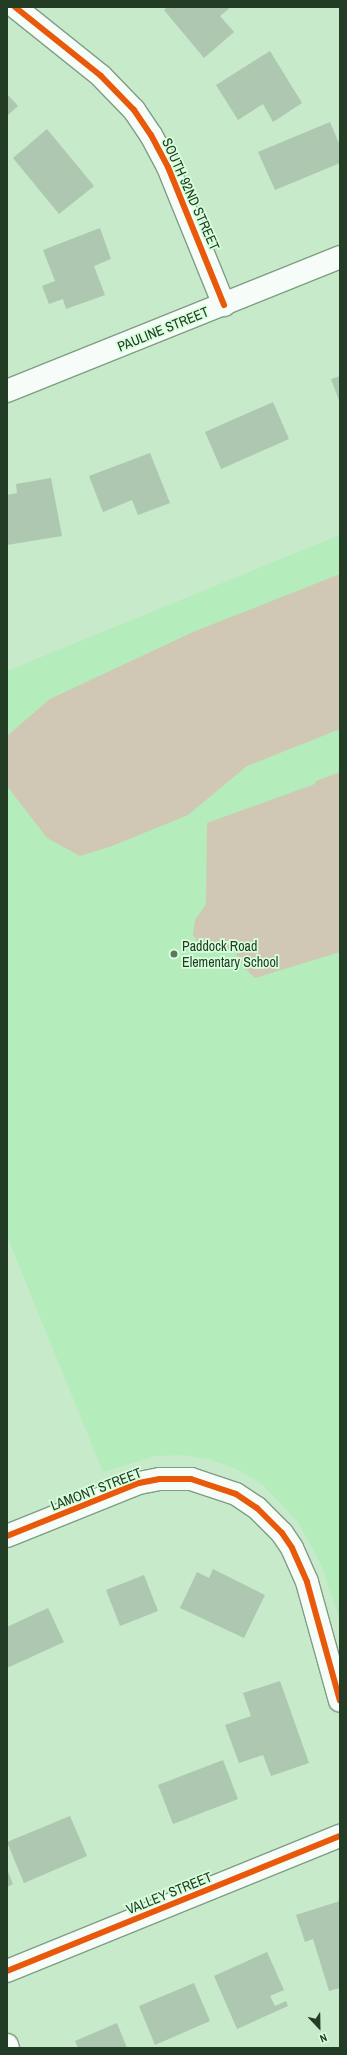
<!DOCTYPE html>
<style>
body{margin:0}
#map{position:relative;width:347px;height:2055px;overflow:hidden;background:#c6eaca;font-family:"Archivo Narrow",sans-serif}
div>[style]{position:absolute}
.built>*{inset:0;background:#b4ecbc}
.green>*{inset:0;background:#d0c7b5}
.building>*{inset:0;background:#adc7b0}
.roads{filter:drop-shadow(1px 0 #809d85) drop-shadow(-1px 0 #809d85) drop-shadow(0 1px #809d85) drop-shadow(0 -1px #809d85)}
.minor>*{height:22px;margin:-11px;padding:0 11px;transform-origin:11px;border-radius:11px;background:#f6fcf7}
.cycleway>*{height:6px;margin:-3px;padding:0 3px;transform-origin:3px;border-radius:3px;background:#e8590c}
.dots>*{width:11px;height:11px;translate:-50% -50%;box-sizing:border-box;border:2px solid #d8ffdc;border-radius:50%}
span{translate:-50% -50%;white-space:nowrap;text-align:center;line-height:1.15;-webkit-text-stroke:3.5px #d8ffdc;paint-order:stroke}
.street-label{font-size:14px;color:#223c26}
.poi-label{font-size:14px;color:#223c26}
.left{translate:0 -50%;text-align:left}
.frame{position:absolute;inset:0;border:8px solid #223c26;pointer-events:none}
.north{position:absolute;left:299px;top:2007px;width:40px;height:40px;-webkit-text-stroke:3px #d8ffdc;paint-order:stroke;rotate:158deg;font-size:11px;font-weight:700;line-height:16px;text-align:center;color:#223c26}
.north::after{content:'';display:block;margin:auto;width:14px;height:18px;background:#223c26;clip-path:polygon(50% 0,100% 100%,50% 72%,0 100%)}
</style>
<div id="map">
<div class="built">
<i style="clip-path:polygon(340px 535px,340px 1617px,339px 1617px,321px 1564px,298px 1522px,262px 1484px,237px 1469px,211px 1460px,184px 1455px,155px 1456px,103px 1472px,7px 1236px,7px 671px)"></i>
</div>
<div class="green">
<i style="clip-path:polygon(340px 574px,340px 729px,247px 766px,188px 815px,112px 846px,80px 856px,47px 838px,7px 786px,7px 736px,50px 699px,193px 632px)"></i>
<i style="clip-path:polygon(340px 772px,340px 952px,255px 978px,243px 966px,233px 949px,202px 948px,193px 935px,195px 920px,206px 904px,207px 823px,315px 784px,316px 781px)"></i>
</div>
<div class="building">
<i style="clip-path:polygon(167px 7px,231px 7px,220px 16px,234px 32px,204px 58px,164px 10px)"></i>
<i style="clip-path:polygon(270px 51px,302px 103px,273px 122px,263px 104px,238px 120px,216px 85px)"></i>
<i style="clip-path:polygon(7px 94px,18px 106px,7px 116px)"></i>
<i style="clip-path:polygon(330px 122px,340px 146px,340px 163px,275px 190px,258px 152px)"></i>
<i style="clip-path:polygon(47px 129px,94px 186px,59px 214px,13px 158px)"></i>
<i style="clip-path:polygon(100px 228px,111px 259px,94px 266px,105px 295px,66px 309px,63px 299px,49px 304px,42px 286px,55px 281px,43px 250px)"></i>
<i style="clip-path:polygon(340px 376px,340px 403px,331px 379px)"></i>
<i style="clip-path:polygon(273px 402px,289px 439px,221px 469px,205px 432px)"></i>
<i style="clip-path:polygon(150px 453px,170px 503px,138px 515px,132px 500px,103px 512px,89px 476px)"></i>
<i style="clip-path:polygon(51px 478px,62px 536px,7px 545px,7px 495px,17px 493px,16px 484px)"></i>
<i style="clip-path:polygon(213px 1569px,265px 1595px,244px 1638px,180px 1608px,197px 1572px,209px 1578px)"></i>
<i style="clip-path:polygon(144px 1575px,158px 1611px,120px 1626px,106px 1590px)"></i>
<i style="clip-path:polygon(48px 1608px,64px 1642px,7px 1668px,7px 1627px)"></i>
<i style="clip-path:polygon(280px 1681px,309px 1763px,271px 1776px,263px 1755px,239px 1763px,225px 1725px,251px 1716px,243px 1693px)"></i>
<i style="clip-path:polygon(223px 1760px,238px 1799px,173px 1824px,158px 1785px)"></i>
<i style="clip-path:polygon(70px 1816px,87px 1856px,24px 1883px,7px 1842px)"></i>
<i style="clip-path:polygon(7px 1869px,13px 1884px,7px 1887px)"></i>
<i style="clip-path:polygon(340px 1901px,340px 1988px,329px 1991px,313px 1939px,305px 1942px,296px 1915px)"></i>
<i style="clip-path:polygon(267px 1952px,284px 1990px,270px 1996px,275px 2006px,286px 2001px,288px 2006px,237px 2029px,214px 1976px)"></i>
<i style="clip-path:polygon(194px 1983px,210px 2021px,155px 2045px,139px 2006px)"></i>
<i style="clip-path:polygon(117px 2023px,127px 2048px,78px 2048px,75px 2041px)"></i>
</div>
<div class="roads">
<div class="minor">
<i style="left:15px;top:7px;width:110px;rotate:38.7deg"></i>
<i style="left:101px;top:76px;width:47px;rotate:45.9deg"></i>
<i style="left:134px;top:110px;width:30px;rotate:56deg"></i>
<i style="left:151px;top:135px;width:36px;rotate:62deg"></i>
<i style="left:168px;top:167px;width:149px;rotate:67.9deg"></i>
<i style="left:7px;top:391px;width:359px;rotate:-21.9deg"></i>
<i style="left:7px;top:1536px;width:142px;rotate:-21.9deg"></i>
<i style="left:139px;top:1483px;width:21px;rotate:-11deg"></i>
<i style="left:160px;top:1479px;width:31px"></i>
<i style="left:191px;top:1479px;width:47px;rotate:18.4deg"></i>
<i style="left:236px;top:1494px;width:25px;rotate:34deg"></i>
<i style="left:257px;top:1508px;width:35px;rotate:45deg"></i>
<i style="left:282px;top:1533px;width:18px;rotate:56deg"></i>
<i style="left:292px;top:1548px;width:37px;rotate:66deg"></i>
<i style="left:307px;top:1582px;width:123px;rotate:74.5deg"></i>
<i style="left:7px;top:1971px;width:359px;rotate:-22.1deg"></i>
<i style="left:7px;top:2045px;width:3px;rotate:72deg"></i>
</div>
</div>
<div class="cycleway">
<i style="left:15px;top:7px;width:110px;rotate:38.7deg"></i>
<i style="left:101px;top:76px;width:47px;rotate:45.9deg"></i>
<i style="left:134px;top:110px;width:30px;rotate:56deg"></i>
<i style="left:151px;top:135px;width:36px;rotate:62deg"></i>
<i style="left:168px;top:167px;width:149px;rotate:67.9deg"></i>
<i style="left:7px;top:1536px;width:142px;rotate:-21.9deg"></i>
<i style="left:139px;top:1483px;width:21px;rotate:-11deg"></i>
<i style="left:160px;top:1479px;width:31px"></i>
<i style="left:191px;top:1479px;width:47px;rotate:18.4deg"></i>
<i style="left:236px;top:1494px;width:25px;rotate:34deg"></i>
<i style="left:257px;top:1508px;width:35px;rotate:45deg"></i>
<i style="left:282px;top:1533px;width:18px;rotate:56deg"></i>
<i style="left:292px;top:1548px;width:37px;rotate:66deg"></i>
<i style="left:307px;top:1582px;width:123px;rotate:74.5deg"></i>
<i style="left:7px;top:1971px;width:359px;rotate:-22.1deg"></i>
</div>
<div class="dots">
<i style="left:174px;top:954px;background:#5b795f"></i>
</div>
<div class="street-label">
<span style="left:191px;top:194px;rotate:66deg">SOUTH 92ND STREET</span>
<span style="left:163px;top:329px;rotate:-22deg">PAULINE STREET</span>
<span style="left:96px;top:1489px;rotate:-21deg">LAMONT STREET</span>
<span style="left:169px;top:1893px;rotate:-22deg">VALLEY STREET</span>
</div>
<div class="poi-label">
<span class="left" style="left:182px;top:954px">Paddock Road<br>Elementary School</span>
</div>
<div class="frame"></div>
<div class="north">N</div>
</div>
